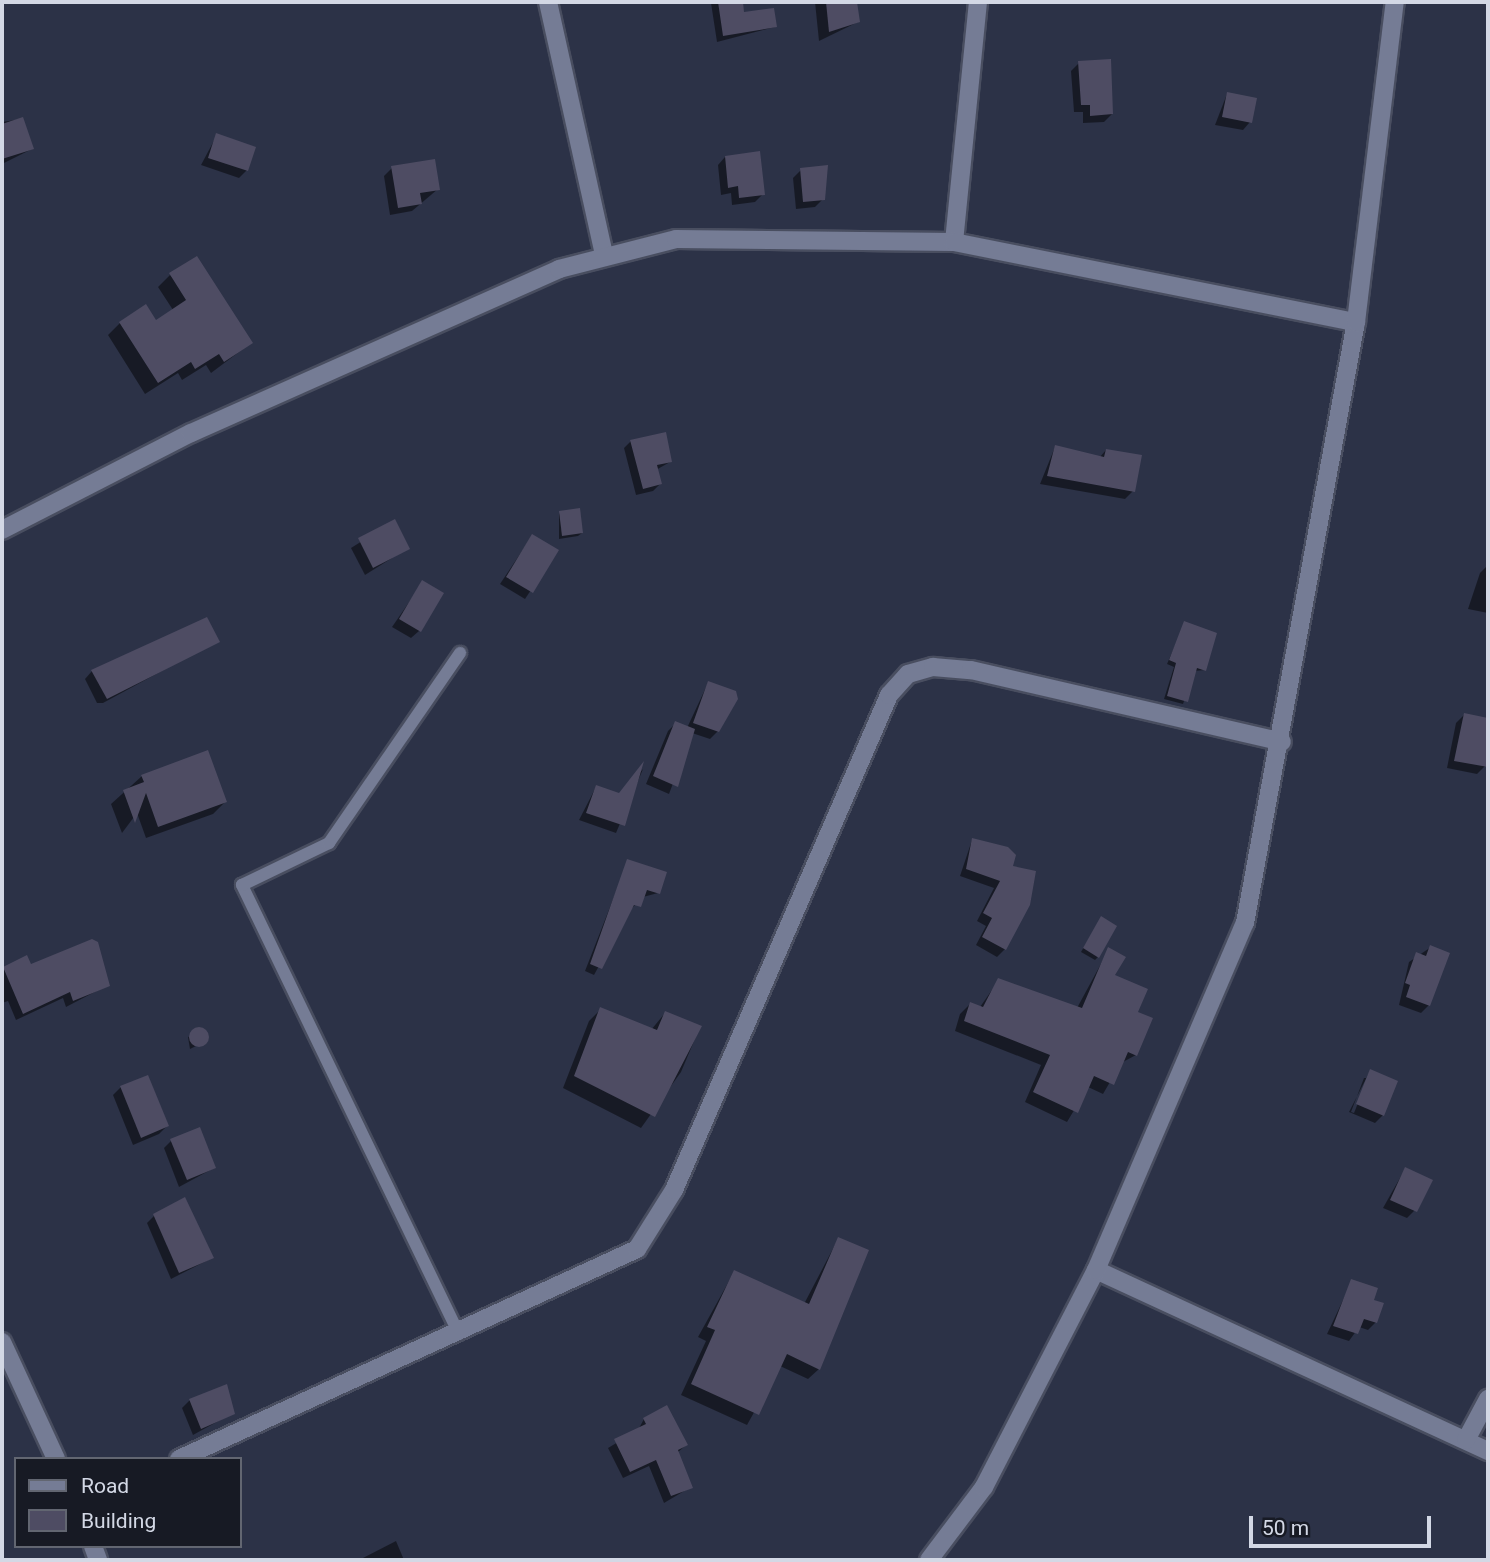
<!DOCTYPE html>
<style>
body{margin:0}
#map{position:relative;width:1490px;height:1562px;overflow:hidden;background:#2c3247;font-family:Roboto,sans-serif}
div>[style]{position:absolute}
.shadow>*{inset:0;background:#0007}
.building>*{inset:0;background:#4e4c63}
.round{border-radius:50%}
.roads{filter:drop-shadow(2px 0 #494e60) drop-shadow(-2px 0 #494e60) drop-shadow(0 2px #494e60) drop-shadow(0 -2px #494e60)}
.service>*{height:12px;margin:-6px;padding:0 6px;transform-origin:6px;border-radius:6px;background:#757c95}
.minor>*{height:18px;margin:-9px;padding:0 9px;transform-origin:9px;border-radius:9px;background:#757c95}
span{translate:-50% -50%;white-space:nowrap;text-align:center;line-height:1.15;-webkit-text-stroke:6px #171a24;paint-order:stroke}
.frame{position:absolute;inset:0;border:4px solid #d3d8e5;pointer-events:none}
.legend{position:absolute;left:14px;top:1457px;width:228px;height:91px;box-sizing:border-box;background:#171a24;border:2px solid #626671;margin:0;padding:9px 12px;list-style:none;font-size:21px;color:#d3d8e5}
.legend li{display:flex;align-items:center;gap:14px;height:35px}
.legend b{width:35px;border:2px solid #626671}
.scale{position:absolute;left:1249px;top:1516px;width:182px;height:32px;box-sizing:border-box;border:4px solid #d3d8e5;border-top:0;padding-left:9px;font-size:21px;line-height:24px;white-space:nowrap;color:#d3d8e5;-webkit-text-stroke:5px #171a24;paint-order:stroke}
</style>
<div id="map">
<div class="shadow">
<i style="clip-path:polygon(741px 2px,743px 14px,775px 27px,717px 42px,711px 3px)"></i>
<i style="clip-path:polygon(815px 2px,855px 2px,858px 22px,819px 41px)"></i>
<i style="clip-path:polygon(1079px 63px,1112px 114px,1104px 122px,1083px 123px,1083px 112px,1074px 112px,1071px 71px)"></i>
<i style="clip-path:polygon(1227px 94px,1250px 122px,1243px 130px,1215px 125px)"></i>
<i style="clip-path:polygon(22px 119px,32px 149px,2px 164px,2px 122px)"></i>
<i style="clip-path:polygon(217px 135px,247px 170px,239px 178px,201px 165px)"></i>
<i style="clip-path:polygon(725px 157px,763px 194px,755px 202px,732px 205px,731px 193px,721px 195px,718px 165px)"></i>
<i style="clip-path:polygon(392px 168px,438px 189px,412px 211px,390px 215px,384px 176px)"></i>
<i style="clip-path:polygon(801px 170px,823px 199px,815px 207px,796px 209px,793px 178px)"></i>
<i style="clip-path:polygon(170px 275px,251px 343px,211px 373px,206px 365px,182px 380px,178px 373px,145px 394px,108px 335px,120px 323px,155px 322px,173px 310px,158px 287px)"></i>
<i style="clip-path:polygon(631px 441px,670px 462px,656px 470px,660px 484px,653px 491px,636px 495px,624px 448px)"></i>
<i style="clip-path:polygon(1055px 447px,1099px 458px,1106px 450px,1133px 491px,1125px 499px,1040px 484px)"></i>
<i style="clip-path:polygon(559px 513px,582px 533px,578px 536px,559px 539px)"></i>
<i style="clip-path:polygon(394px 521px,408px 548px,365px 575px,351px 548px)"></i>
<i style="clip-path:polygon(532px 536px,557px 551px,525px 599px,500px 584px)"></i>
<i style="clip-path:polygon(1488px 565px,1488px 613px,1468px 609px,1480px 573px)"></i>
<i style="clip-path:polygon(423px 582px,419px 631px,411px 638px,392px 627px)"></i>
<i style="clip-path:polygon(1185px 623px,1205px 670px,1194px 671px,1183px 704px,1164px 699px,1174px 667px,1167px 664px)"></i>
<i style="clip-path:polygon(217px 641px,103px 703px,97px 703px,85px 679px,92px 671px)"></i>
<i style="clip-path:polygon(708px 683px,718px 731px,710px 739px,692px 733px,669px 794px,646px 784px,668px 731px,676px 723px,687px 728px)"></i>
<i style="clip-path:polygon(1464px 715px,1478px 732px,1488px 734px,1485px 766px,1477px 774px,1447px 768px,1456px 723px)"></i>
<i style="clip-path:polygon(643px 769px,616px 833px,579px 820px,596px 787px,619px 795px)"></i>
<i style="clip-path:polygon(142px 776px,225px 802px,213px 814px,146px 838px,137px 813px,122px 833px,111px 804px)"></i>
<i style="clip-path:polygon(972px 840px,1010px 867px,1005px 949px,997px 957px,976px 945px,986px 926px,977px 921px,994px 888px,960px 876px)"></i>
<i style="clip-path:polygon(628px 861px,658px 893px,643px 897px,629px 911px,594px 975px,585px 971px)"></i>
<i style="clip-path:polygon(1101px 918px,1098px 957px,1095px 960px,1081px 952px)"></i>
<i style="clip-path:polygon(1431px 947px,1429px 1005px,1421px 1013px,1399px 1005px,1409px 962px)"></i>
<i style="clip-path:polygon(1109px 949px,1112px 976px,1136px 1013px,1136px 1055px,1121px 1063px,1103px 1094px,1088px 1087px,1067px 1122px,1025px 1102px,1041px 1065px,955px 1031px,960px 1014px,970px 1004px,980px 1007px,999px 980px,1077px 1008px)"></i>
<i style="clip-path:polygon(26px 958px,30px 966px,108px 985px,66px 1007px,63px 998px,16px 1020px,8px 1001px,2px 1003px,2px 970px)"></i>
<i style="clip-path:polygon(601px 1009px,651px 1030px,665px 1013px,700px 1027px,681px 1072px,641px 1128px,563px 1088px,589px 1021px)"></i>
<i style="clip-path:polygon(204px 1032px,206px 1041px,190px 1049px,188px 1037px)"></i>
<i style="clip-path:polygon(evenodd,1370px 1071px,1383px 1115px,1375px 1123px,1349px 1112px,1370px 1071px,1364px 1078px,1368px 1078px,1354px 1113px,1351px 1112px,1364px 1078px)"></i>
<i style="clip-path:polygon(121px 1087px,167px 1126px,159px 1134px,133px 1145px,113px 1095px)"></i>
<i style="clip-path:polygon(171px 1141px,214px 1168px,179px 1187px,164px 1148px)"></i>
<i style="clip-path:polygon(1405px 1169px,1415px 1210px,1407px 1218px,1383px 1208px)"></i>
<i style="clip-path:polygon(155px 1215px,212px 1258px,171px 1279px,147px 1223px)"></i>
<i style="clip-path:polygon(838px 1239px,819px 1369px,808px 1379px,780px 1366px,747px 1425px,681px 1395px,706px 1341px,698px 1337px,734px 1272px,804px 1304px)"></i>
<i style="clip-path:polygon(1352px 1281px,1372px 1301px,1376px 1322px,1368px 1330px,1359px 1327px,1349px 1341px,1327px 1334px)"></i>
<i style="clip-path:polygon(190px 1400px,233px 1413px,193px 1435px,182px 1408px)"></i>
<i style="clip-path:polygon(644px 1419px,686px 1445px,677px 1453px,691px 1487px,664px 1503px,649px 1466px,623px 1478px,608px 1448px,638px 1430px)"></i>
<i style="clip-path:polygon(396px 1541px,404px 1560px,359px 1560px,361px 1559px)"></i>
</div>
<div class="building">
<i style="clip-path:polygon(718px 2px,743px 2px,744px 12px,774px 8px,777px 27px,723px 36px)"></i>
<i style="clip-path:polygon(826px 2px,857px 2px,860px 22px,829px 32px)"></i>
<i style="clip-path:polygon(1111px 59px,1113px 114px,1090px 116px,1090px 105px,1081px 105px,1078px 61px)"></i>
<i style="clip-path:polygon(1227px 92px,1257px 98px,1252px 123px,1222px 117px)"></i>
<i style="clip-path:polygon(23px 117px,34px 149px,2px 159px,2px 124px)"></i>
<i style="clip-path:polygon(216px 133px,256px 147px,248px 171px,208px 158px)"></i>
<i style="clip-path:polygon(760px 151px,765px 195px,739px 198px,738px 186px,728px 188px,725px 156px)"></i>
<i style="clip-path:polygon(435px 159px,440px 190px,420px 193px,422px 204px,398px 208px,391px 166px)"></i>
<i style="clip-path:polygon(828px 165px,825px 200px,803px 202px,800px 168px)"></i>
<i style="clip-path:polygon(197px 256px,253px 343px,224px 362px,219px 354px,195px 369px,191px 362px,158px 383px,119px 322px,146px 304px,156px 320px,186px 300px,169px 273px)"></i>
<i style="clip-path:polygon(666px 432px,672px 462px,657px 465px,662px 484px,643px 489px,630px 440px)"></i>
<i style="clip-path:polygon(1055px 445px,1104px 457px,1106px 449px,1142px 455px,1135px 492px,1047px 476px)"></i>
<i style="clip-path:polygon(580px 508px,583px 533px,562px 536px,559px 511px)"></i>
<i style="clip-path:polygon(395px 519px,410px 549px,373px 568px,358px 538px)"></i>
<i style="clip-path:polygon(532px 534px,559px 550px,533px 593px,506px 577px)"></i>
<i style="clip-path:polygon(422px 580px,444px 593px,421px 632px,399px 619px)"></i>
<i style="clip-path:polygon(207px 617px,220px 642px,107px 699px,91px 670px)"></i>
<i style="clip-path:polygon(1184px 621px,1217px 633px,1206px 671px,1197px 668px,1188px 702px,1167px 696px,1176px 663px,1169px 660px)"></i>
<i style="clip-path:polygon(708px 681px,736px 691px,738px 699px,719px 732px,693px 723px)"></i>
<i style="clip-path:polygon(1464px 713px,1488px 718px,1488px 767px,1454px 761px)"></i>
<i style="clip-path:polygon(675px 721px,695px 729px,678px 787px,653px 776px)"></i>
<i style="clip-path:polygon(208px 750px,227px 802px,158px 827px,146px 793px,135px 823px,123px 790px,144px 782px,141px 775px)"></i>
<i style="clip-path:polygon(644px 761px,625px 826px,586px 813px,596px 785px,619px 793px)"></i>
<i style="clip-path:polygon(972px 838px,1008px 847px,1016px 855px,1013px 866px,1036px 871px,1030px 905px,1006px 950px,982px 937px,992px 918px,983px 913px,1000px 881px,966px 869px)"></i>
<i style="clip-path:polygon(627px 859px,667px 872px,660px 894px,647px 890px,641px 907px,634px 905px,602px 969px,590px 964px)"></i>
<i style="clip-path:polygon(1101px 916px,1117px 926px,1099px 958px,1083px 948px)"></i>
<i style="clip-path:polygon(92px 939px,98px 942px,110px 986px,73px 1001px,70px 992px,23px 1014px,3px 967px,27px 955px,31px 964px)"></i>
<i style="clip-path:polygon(1430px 945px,1450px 953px,1430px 1006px,1406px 997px,1410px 985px,1405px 983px,1416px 952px,1426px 956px)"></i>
<i style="clip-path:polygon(1108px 947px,1126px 957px,1115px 975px,1148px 989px,1138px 1012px,1153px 1018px,1137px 1056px,1128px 1052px,1114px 1085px,1094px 1076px,1078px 1113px,1033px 1092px,1050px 1055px,964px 1021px,970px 1002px,983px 1007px,998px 978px,1082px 1008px)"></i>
<i style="clip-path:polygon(600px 1007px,657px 1030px,665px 1011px,702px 1026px,655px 1117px,574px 1076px)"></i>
<i class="round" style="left:189px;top:1027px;width:20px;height:20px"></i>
<i style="clip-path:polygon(1370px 1069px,1398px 1081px,1384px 1116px,1356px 1104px)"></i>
<i style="clip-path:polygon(148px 1075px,169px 1126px,141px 1138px,120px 1086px)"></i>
<i style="clip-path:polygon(200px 1127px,216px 1168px,187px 1180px,170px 1139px)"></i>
<i style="clip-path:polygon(1405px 1167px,1433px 1180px,1417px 1212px,1390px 1200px)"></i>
<i style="clip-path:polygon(185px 1197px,214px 1258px,179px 1273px,153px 1214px)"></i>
<i style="clip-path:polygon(838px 1237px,869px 1250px,820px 1370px,787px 1354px,759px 1415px,691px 1384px,715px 1330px,707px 1327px,734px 1270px,809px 1304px)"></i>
<i style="clip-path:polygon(1351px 1279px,1378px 1288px,1374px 1300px,1384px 1303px,1377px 1323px,1364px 1319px,1358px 1334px,1333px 1326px)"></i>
<i style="clip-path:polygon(227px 1384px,235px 1414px,201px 1429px,189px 1399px)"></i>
<i style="clip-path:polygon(667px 1405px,688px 1445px,678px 1450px,693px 1488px,671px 1496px,656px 1460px,630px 1472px,614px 1439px,646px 1424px,643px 1418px)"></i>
</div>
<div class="roads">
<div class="service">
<i style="left:459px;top:1334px;width:499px;rotate:-115.8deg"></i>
<i style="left:242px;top:885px;width:97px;rotate:-25.8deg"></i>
<i style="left:329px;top:843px;width:231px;rotate:-55.4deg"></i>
</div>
<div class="minor">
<i style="left:548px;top:2px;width:258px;rotate:77.5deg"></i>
<i style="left:954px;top:242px;width:241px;rotate:-84.3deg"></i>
<i style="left:2px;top:530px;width:212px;rotate:-27.2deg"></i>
<i style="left:191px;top:433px;width:403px;rotate:-24deg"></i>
<i style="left:559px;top:269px;width:121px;rotate:-14.4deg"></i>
<i style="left:676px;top:239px;width:278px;rotate:0.6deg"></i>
<i style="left:954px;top:242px;width:410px;rotate:11.3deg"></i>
<i style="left:1096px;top:1270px;width:432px;rotate:24.8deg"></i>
<i style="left:2px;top:1342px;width:129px;rotate:65.2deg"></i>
<i style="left:1466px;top:1440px;width:47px;rotate:-61.8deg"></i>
<i style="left:179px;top:1459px;width:504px;rotate:-24.63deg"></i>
<i style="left:637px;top:1249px;width:70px;rotate:-57.9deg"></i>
<i style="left:674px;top:1190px;width:540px;rotate:-66.52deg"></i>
<i style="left:889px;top:695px;width:28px;rotate:-48deg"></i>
<i style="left:908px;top:674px;width:26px;rotate:-16deg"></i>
<i style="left:933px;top:667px;width:38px;rotate:5deg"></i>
<i style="left:971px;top:670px;width:319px;rotate:13deg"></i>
<i style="left:93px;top:1546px;width:15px;rotate:70deg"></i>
<i style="left:929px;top:1560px;width:91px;rotate:-53deg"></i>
<i style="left:984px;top:1487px;width:244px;rotate:-62.7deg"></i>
<i style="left:1096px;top:1270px;width:378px;rotate:-66.8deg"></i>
<i style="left:1245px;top:923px;width:611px;rotate:-79.54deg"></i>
<i style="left:1356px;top:322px;width:322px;rotate:-83.1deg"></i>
</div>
</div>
<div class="frame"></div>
<ul class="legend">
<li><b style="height:9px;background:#757c95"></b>Road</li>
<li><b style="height:19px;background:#4e4c63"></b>Building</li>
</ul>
<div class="scale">50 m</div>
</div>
